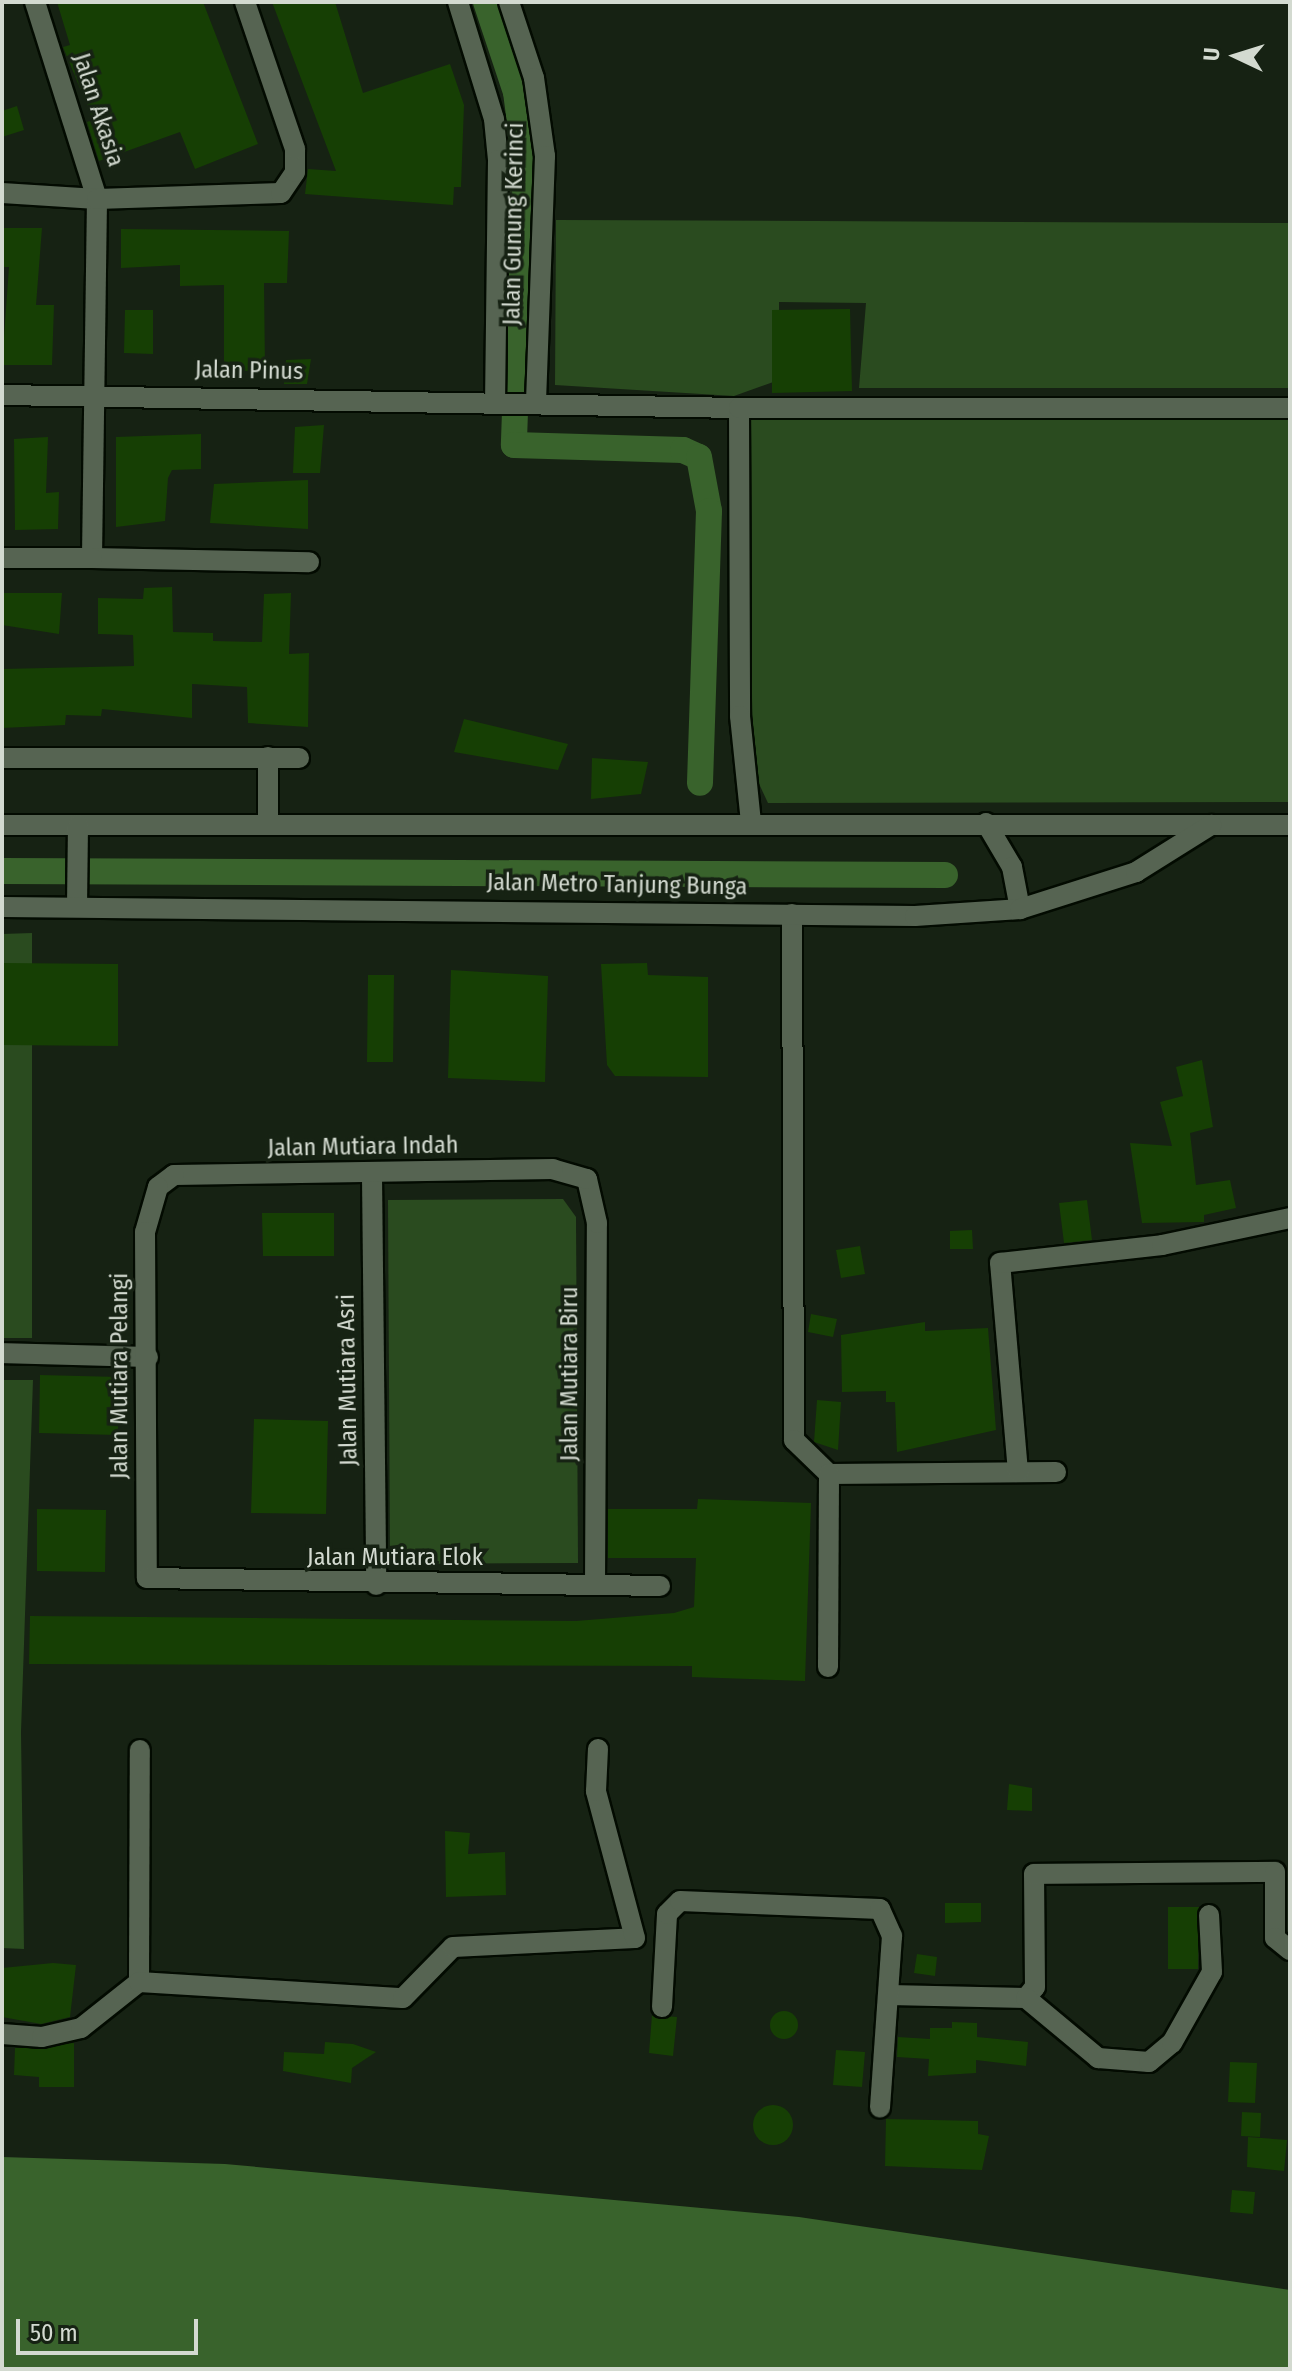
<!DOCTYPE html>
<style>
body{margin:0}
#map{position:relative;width:1292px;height:2371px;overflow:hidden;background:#162213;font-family:"Fira Sans Condensed",sans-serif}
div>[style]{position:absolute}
.green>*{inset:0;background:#2a4b1f}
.water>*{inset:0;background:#39632c}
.canal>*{height:26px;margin:-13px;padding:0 13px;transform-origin:13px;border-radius:13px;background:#39632c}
.building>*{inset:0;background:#163f04}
.round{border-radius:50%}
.roads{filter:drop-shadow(2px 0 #030b01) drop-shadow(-2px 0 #030b01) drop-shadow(0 2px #030b01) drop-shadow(0 -2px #030b01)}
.street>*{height:20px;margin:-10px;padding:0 10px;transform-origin:10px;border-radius:10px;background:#566452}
.secondary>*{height:20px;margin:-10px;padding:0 10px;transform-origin:10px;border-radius:10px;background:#566452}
span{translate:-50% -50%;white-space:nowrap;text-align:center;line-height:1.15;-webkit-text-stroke:7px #162213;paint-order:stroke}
.street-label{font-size:24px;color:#d3dad0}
.frame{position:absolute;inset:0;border:4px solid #d3dad0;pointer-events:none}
.north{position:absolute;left:1196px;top:16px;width:80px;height:80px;-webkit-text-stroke:6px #162213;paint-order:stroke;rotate:274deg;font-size:22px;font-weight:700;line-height:32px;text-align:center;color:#d3dad0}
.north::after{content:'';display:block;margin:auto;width:28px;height:36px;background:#d3dad0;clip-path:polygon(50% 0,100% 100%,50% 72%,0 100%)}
.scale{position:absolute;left:16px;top:2319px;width:182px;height:36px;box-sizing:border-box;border:4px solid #d3dad0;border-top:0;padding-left:10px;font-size:24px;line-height:28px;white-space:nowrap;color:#d3dad0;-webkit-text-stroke:6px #162213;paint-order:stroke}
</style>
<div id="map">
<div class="green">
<i style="clip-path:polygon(556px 220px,1290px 223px,1290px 388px,859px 388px,866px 303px,779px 302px,779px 380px,734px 396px,555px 385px)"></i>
<i style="clip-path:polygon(1290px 415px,1290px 802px,768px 803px,754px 773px,743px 417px)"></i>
<i style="clip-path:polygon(32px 933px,32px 1338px,2px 1338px,2px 934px)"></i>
<i style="clip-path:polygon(563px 1199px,576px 1217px,578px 1563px,390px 1564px,388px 1200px)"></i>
<i style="clip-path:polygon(2px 1380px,33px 1380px,21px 1732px,24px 1949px,2px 1948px)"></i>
</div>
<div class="water">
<i style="clip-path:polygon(2px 2157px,225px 2164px,799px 2217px,1290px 2290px,1290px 2369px,2px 2369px)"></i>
</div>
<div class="canal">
<i style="left:486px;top:2px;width:95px;rotate:71.6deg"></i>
<i style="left:516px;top:92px;width:63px;rotate:82.6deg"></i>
<i style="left:524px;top:154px;width:291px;rotate:92deg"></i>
<i style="left:514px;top:445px;width:169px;rotate:1.7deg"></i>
<i style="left:683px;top:450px;width:17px;rotate:24deg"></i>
<i style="left:699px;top:457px;width:55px;rotate:79.5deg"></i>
<i style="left:709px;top:511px;width:272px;rotate:91.9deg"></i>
<i style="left:2px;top:871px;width:943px;rotate:0.24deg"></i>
</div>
<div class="building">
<i style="clip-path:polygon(57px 2px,203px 2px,258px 144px,195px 169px,180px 132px,99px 161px,87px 122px,93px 120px,63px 47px,70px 45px)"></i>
<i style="clip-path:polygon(272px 2px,335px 2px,363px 93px,450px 64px,464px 105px,461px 187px,454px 187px,453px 205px,305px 194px,308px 169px,336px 171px)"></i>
<i style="clip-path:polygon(17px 106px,24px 130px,2px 137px,2px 111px)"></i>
<i style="clip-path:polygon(2px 228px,42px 228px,36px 305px,54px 305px,52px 365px,2px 365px,9px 267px,2px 267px)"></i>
<i style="clip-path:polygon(121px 229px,289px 231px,287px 283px,264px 283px,265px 370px,224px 372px,224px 285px,180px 286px,180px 265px,121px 268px)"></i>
<i style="clip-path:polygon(850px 309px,852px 391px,772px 393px,772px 310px)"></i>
<i style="clip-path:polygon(125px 310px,153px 310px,153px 354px,124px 353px)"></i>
<i style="clip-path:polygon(311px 359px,307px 384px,284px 384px,286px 360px)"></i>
<i style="clip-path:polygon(324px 425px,320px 473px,293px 473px,295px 427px)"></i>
<i style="clip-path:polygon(201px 434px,201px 469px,172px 470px,168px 478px,165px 521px,116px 527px,116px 437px)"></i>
<i style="clip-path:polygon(48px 437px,46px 493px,59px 492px,58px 529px,15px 530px,14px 439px)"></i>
<i style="clip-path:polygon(308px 480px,308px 529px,210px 523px,214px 484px)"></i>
<i style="clip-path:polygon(172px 587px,173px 632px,213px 633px,213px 641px,262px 642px,264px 594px,291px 593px,289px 654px,309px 653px,308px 727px,248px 723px,247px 687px,192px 684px,192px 718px,102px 709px,101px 716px,66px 715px,65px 725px,2px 728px,2px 669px,134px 666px,133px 635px,98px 634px,98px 598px,143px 599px,144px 588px)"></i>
<i style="clip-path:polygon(2px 593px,62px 593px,59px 634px,2px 625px)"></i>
<i style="clip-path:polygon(464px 719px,568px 744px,558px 770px,454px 752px)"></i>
<i style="clip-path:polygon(592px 758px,648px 762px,641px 794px,591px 799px)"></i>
<i style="clip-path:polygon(2px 963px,118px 964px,118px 1046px,2px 1045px)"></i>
<i style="clip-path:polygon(647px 963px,648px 975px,708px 977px,708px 1077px,615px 1076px,607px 1065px,601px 964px)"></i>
<i style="clip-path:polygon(451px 970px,548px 976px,545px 1082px,448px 1078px)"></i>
<i style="clip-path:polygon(368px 975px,394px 975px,393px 1062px,367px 1062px)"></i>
<i style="clip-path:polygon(1202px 1060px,1213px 1127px,1190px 1133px,1196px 1185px,1230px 1180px,1236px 1208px,1204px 1215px,1204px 1222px,1142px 1223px,1130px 1143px,1172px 1146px,1160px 1102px,1183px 1096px,1176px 1067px)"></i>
<i style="clip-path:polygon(1087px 1200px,1092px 1240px,1064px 1243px,1059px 1203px)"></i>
<i style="clip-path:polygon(262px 1213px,334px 1213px,334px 1256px,263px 1256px)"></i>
<i style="clip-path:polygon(972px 1230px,973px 1249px,950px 1249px,950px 1231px)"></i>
<i style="clip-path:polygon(860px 1246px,865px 1274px,841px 1278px,836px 1250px)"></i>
<i style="clip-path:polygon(811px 1314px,837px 1319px,833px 1337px,808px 1332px)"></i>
<i style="clip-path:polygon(925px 1322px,925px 1331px,988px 1328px,996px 1430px,897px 1452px,895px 1402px,886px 1402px,886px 1391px,842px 1392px,841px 1335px)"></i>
<i style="clip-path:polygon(40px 1375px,119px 1377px,118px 1435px,39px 1433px)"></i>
<i style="clip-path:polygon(817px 1400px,841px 1402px,838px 1450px,814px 1442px)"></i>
<i style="clip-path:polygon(254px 1419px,328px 1421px,326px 1514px,251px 1513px)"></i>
<i style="clip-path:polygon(698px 1499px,811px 1503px,805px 1681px,692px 1677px,692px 1666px,29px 1664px,30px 1616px,576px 1621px,674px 1613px,694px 1607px,696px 1558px,608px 1558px,608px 1509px,697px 1509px)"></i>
<i style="clip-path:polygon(37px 1509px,106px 1510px,105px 1572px,37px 1571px)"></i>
<i style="clip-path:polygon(1009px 1784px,1032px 1788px,1032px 1811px,1007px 1810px)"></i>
<i style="clip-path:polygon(445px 1831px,470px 1833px,468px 1854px,505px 1852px,506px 1895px,446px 1897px)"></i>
<i style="clip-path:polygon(945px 1903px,981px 1903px,981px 1922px,945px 1923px)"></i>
<i style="clip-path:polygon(1168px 1907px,1199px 1907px,1198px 1969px,1168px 1969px)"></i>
<i style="clip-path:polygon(917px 1954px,937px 1957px,935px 1976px,914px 1973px)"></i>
<i style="clip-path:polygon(53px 1963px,76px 1965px,70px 2017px,41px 2024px,2px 2017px,2px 1968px)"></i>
<i class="round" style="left:770px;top:2011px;width:28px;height:28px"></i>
<i style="clip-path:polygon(652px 2015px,677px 2017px,673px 2056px,649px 2053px)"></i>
<i style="clip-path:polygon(952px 2022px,977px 2023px,977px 2037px,1028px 2042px,1026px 2066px,976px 2060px,976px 2073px,928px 2076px,929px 2059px,897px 2057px,898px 2037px,930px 2039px,930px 2028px,952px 2028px)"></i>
<i style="clip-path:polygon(325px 2042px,353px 2044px,376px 2052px,352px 2068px,351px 2083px,283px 2071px,284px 2052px,324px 2054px)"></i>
<i style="clip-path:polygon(74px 2043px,74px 2087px,39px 2087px,39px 2077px,14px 2075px,15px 2048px)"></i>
<i style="clip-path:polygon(836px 2050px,865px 2052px,862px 2087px,833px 2085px)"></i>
<i style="clip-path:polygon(1230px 2062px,1257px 2063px,1255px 2103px,1228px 2102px)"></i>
<i class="round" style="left:753px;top:2105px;width:40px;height:40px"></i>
<i style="clip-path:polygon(1242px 2112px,1261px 2113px,1260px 2137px,1241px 2136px)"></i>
<i style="clip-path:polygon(886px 2119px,978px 2121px,978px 2134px,989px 2136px,982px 2170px,885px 2166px)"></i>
<i style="clip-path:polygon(1248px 2137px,1287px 2140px,1284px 2171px,1247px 2167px)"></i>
<i style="clip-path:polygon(1232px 2190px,1255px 2192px,1253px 2214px,1230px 2212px)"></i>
</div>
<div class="roads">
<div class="street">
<i style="left:35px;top:2px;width:207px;rotate:72.5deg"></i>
<i style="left:97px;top:199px;width:359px;rotate:90.8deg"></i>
<i style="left:92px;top:558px;width:217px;rotate:1.1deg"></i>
<i style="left:458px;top:2px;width:122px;rotate:72.9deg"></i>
<i style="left:494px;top:119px;width:41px;rotate:84.4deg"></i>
<i style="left:498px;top:160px;width:242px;rotate:90.7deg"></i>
<i style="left:509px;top:2px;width:80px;rotate:71.8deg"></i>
<i style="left:534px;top:78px;width:79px;rotate:82deg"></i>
<i style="left:545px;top:156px;width:248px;rotate:92.1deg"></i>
<i style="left:2px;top:193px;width:95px;rotate:3.6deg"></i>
<i style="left:97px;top:199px;width:184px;rotate:-1.9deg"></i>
<i style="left:281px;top:193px;width:25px;rotate:-56deg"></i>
<i style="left:295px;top:172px;width:23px;rotate:-90deg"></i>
<i style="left:295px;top:149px;width:155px;rotate:-108.8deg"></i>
<i style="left:2px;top:395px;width:737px;rotate:1.01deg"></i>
<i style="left:739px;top:408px;width:308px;rotate:89.8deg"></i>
<i style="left:740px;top:716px;width:107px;rotate:84.1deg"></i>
<i style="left:739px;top:408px;width:551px"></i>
<i style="left:2px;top:558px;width:90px"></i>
<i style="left:268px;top:757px;width:68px;rotate:90deg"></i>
<i style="left:2px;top:758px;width:297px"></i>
<i style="left:792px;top:914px;width:526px;rotate:89.78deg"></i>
<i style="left:794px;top:1440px;width:49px;rotate:44.2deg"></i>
<i style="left:829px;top:1474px;width:227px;rotate:-0.5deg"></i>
<i style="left:372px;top:1175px;width:410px;rotate:89.4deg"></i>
<i style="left:2px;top:1353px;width:146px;rotate:1.6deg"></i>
<i style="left:1018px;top:1472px;width:210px;rotate:-94.9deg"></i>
<i style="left:1000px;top:1263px;width:163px;rotate:-6.3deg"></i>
<i style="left:1162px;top:1245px;width:131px;rotate:-11.9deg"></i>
<i style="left:595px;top:1584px;width:361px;rotate:-89.7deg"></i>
<i style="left:597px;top:1223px;width:45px;rotate:-102.8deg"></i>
<i style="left:587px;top:1179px;width:35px;rotate:-164deg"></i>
<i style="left:553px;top:1169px;width:379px;rotate:179.1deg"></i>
<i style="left:174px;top:1175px;width:20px;rotate:143deg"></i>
<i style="left:158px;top:1187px;width:47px;rotate:106.1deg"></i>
<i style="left:145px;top:1232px;width:346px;rotate:89.7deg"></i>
<i style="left:147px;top:1578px;width:513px;rotate:0.89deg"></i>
<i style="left:828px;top:1667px;width:193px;rotate:-89.7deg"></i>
<i style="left:139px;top:1982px;width:232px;rotate:-89.8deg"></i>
<i style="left:889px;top:1995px;width:137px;rotate:1.3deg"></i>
<i style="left:1026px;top:1998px;width:14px;rotate:-51deg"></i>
<i style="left:1035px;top:1987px;width:113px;rotate:-90.5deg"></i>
<i style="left:1034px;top:1874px;width:241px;rotate:-0.5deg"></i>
<i style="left:1275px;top:1872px;width:66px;rotate:90deg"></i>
<i style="left:1275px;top:1938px;width:19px;rotate:39deg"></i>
<i style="left:1026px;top:1998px;width:94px;rotate:39.8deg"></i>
<i style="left:1098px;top:2058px;width:51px;rotate:4.5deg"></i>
<i style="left:1149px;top:2062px;width:30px;rotate:-40deg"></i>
<i style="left:1172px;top:2043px;width:81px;rotate:-60.6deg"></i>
<i style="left:1212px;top:1972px;width:57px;rotate:-93deg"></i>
<i style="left:662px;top:2007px;width:93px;rotate:-86.9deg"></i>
<i style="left:667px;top:1914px;width:18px;rotate:-45deg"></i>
<i style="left:680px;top:1901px;width:200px;rotate:2.3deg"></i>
<i style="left:880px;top:1909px;width:30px;rotate:66deg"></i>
<i style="left:892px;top:1936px;width:172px;rotate:94deg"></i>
<i style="left:2px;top:2034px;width:40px;rotate:4.3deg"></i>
<i style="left:42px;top:2037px;width:40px;rotate:-13deg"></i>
<i style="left:81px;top:2028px;width:74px;rotate:-38.4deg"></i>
<i style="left:139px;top:1982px;width:264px;rotate:3.5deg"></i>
<i style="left:403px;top:1998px;width:71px;rotate:-45.6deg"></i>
<i style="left:453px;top:1947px;width:182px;rotate:-2.8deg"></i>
<i style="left:635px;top:1938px;width:152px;rotate:-104.9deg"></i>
<i style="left:596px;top:1791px;width:42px;rotate:-87.3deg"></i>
</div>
<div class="secondary">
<i style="left:986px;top:823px;width:51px;rotate:59.4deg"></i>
<i style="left:1012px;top:867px;width:43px;rotate:79.2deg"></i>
<i style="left:2px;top:825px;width:1288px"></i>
<i style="left:77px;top:906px;width:81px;rotate:-89.3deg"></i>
<i style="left:2px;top:907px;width:913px;rotate:0.56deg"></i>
<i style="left:915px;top:916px;width:105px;rotate:-3.8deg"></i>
<i style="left:1020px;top:909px;width:122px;rotate:-17.7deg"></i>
<i style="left:1136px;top:872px;width:89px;rotate:-32.1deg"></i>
</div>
</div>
<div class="street-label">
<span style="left:98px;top:110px;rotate:72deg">Jalan Akasia</span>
<span style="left:514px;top:224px;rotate:-89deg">Jalan Gunung Kerinci</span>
<span style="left:249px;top:371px;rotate:1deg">Jalan Pinus</span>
<span style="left:617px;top:885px;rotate:1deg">Jalan Metro Tanjung Bunga</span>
<span style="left:363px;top:1147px;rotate:-1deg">Jalan Mutiara Indah</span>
<span style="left:570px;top:1374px;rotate:-90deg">Jalan Mutiara Biru</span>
<span style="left:120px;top:1376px;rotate:-90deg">Jalan Mutiara Pelangi</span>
<span style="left:348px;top:1380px;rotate:-91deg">Jalan Mutiara Asri</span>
<span style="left:395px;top:1558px">Jalan Mutiara Elok</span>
</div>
<div class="frame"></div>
<div class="north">U</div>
<div class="scale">50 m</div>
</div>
